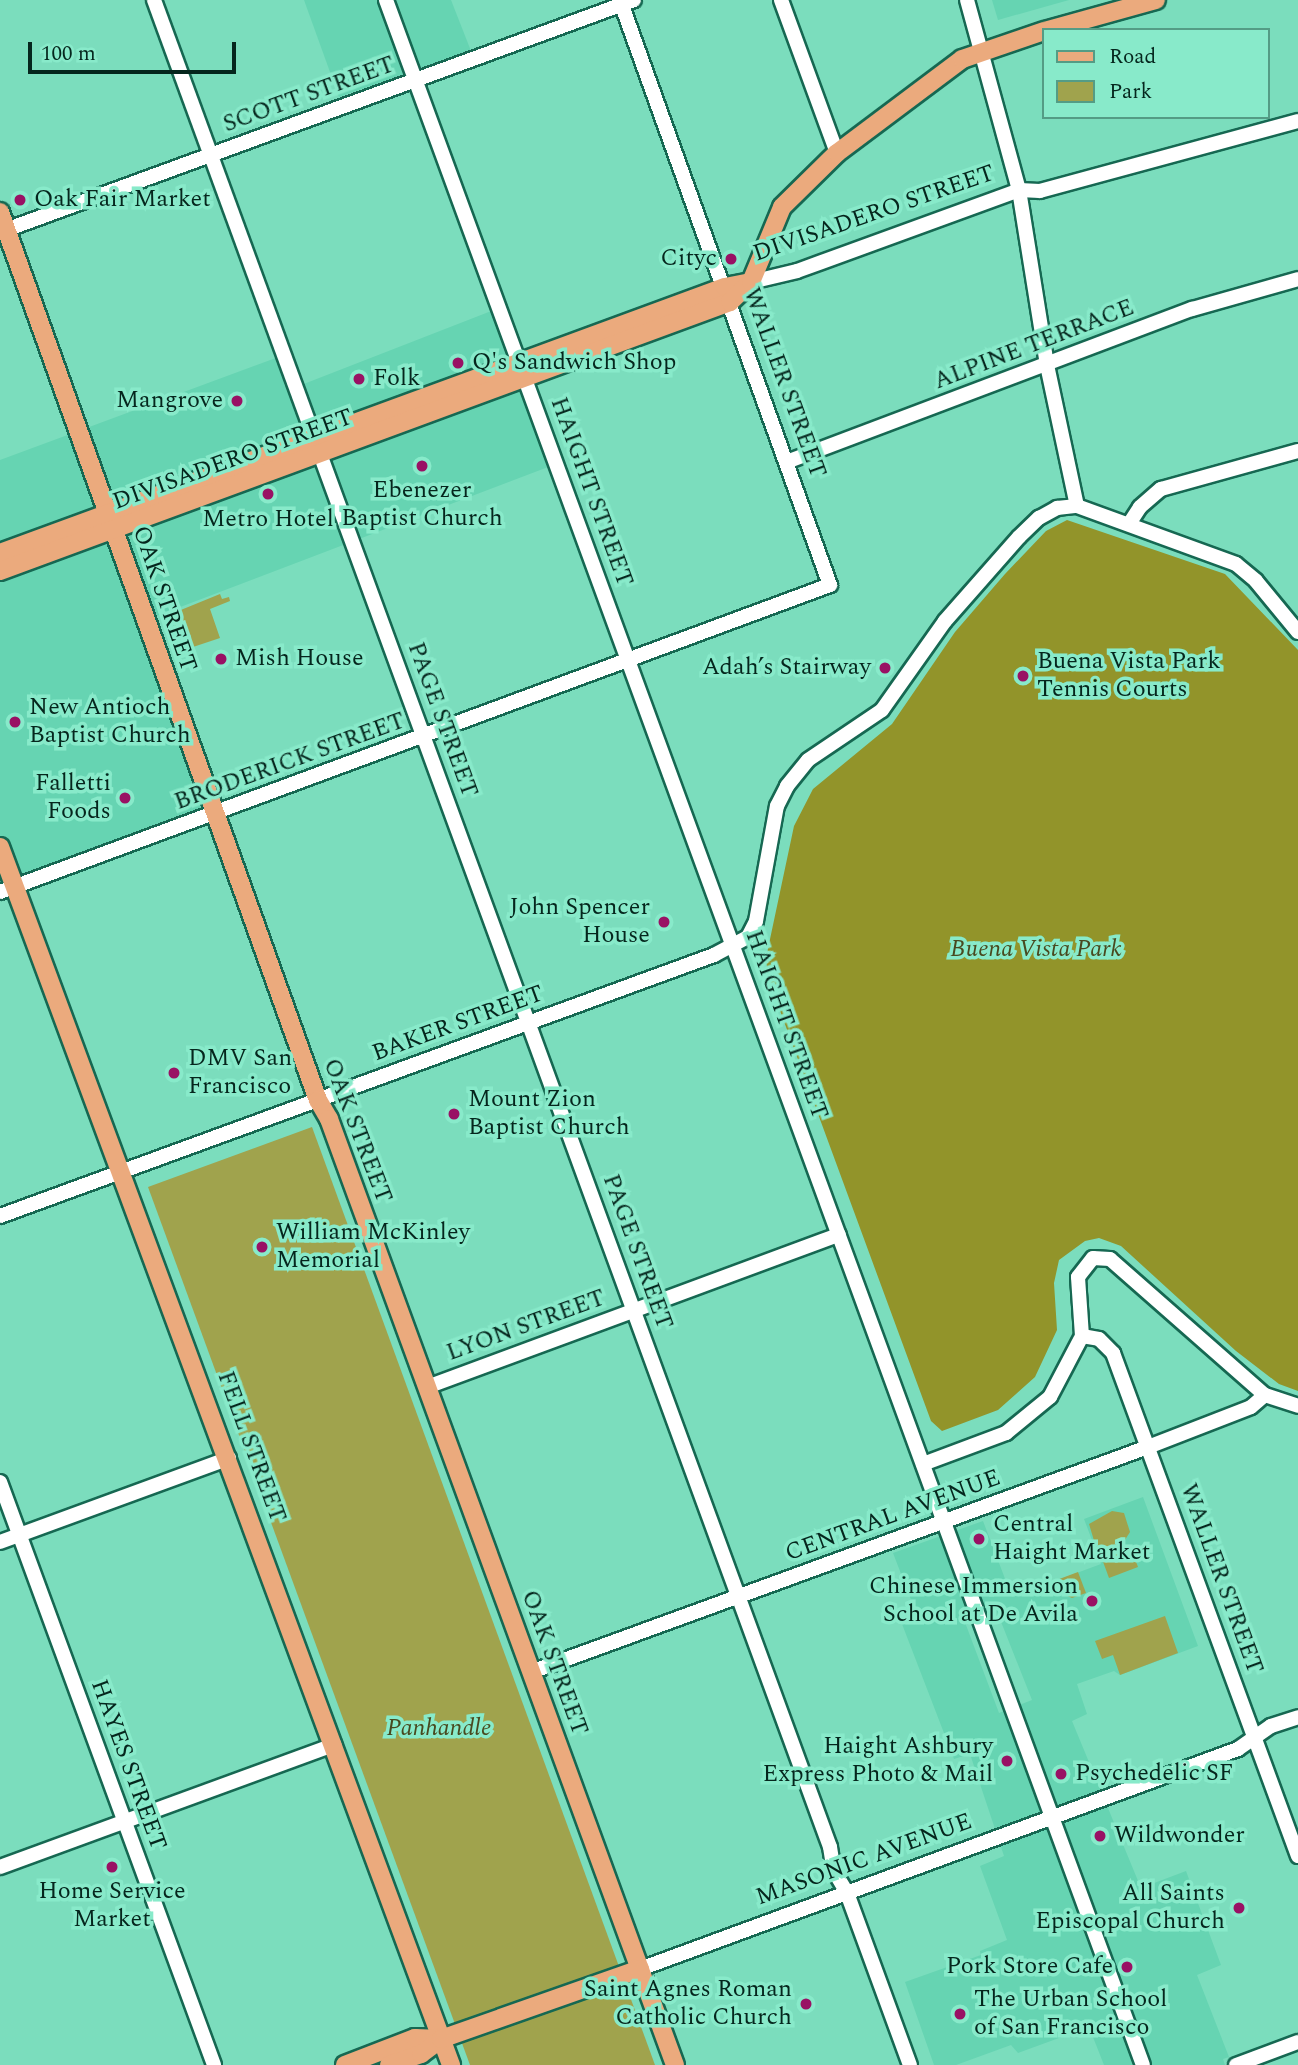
<!DOCTYPE html>
<meta charset="utf-8">
<style>
body{margin:0}
#map{position:relative;width:1298px;height:2065px;overflow:hidden;background:#7bddbd;font-family:Spectral,serif}
div>[style]{position:absolute}
.built>*{inset:0;background:#66d4b2}
.green>*{inset:0;background:#a0a34d}
.forest>*{inset:0;background:#92942a}
.roads{filter:drop-shadow(2px 0 #166852) drop-shadow(-2px 0 #166852) drop-shadow(0 2px #166852) drop-shadow(0 -2px #166852)}
.minor>*{height:14px;margin:-7px;padding:0 7px;transform-origin:7px;border-radius:7px;background:#fff}
.major>*{height:18px;margin:-9px;padding:0 9px;transform-origin:9px;border-radius:9px;background:#ebaa7d}
.dots>*{width:19px;height:19px;translate:-50% -50%;box-sizing:border-box;border:4px solid #88eaca;border-radius:50%}
span{translate:-50% -50%;white-space:nowrap;text-align:center;line-height:1.15;-webkit-text-stroke:7px #88eaca;paint-order:stroke}
.street-label{font-size:24px;color:#05261d}
.poi-label{font-size:24px;color:#05261d}
.left{translate:0 -50%;text-align:left}
.right{translate:-100% -50%;text-align:right}
.park-label{font-size:24px;color:#48491f;font-style:italic}
.legend{position:absolute;left:1042px;top:28px;width:228px;height:91px;box-sizing:border-box;background:#88eaca;border:2px solid #549c85;margin:0;padding:9px 12px;list-style:none;font-size:21px;color:#05261d}
.legend li{display:flex;align-items:center;gap:14px;height:35px}
.legend b{width:35px;border:2px solid #549c85}
.scale{position:absolute;left:28px;top:42px;width:208px;height:32px;box-sizing:border-box;border:4px solid #05261d;border-top:0;padding-left:9px;font-size:21px;line-height:24px;white-space:nowrap;color:#05261d;-webkit-text-stroke:5px #88eaca;paint-order:stroke}
</style>
<div id="map">
<div class="built">
<i style="clip-path:polygon(304px 0,451px 0,471px 51px,339px 97px)"></i>
<i style="clip-path:polygon(992px 0,1069px 0,998px 20px)"></i>
<i style="clip-path:polygon(499px 308px,556px 464px,146px 620px,214px 813px,14px 887px,0 847px,0 460px,284px 355px,296px 387px)"></i>
<i style="clip-path:polygon(evenodd,1143px 1497px,1198px 1646px,1120px 1675px,1114px 1671px,1077px 1684px,1087px 1714px,1072px 1721px,1141px 1888px,1186px 1871px,1221px 1965px,1197px 1975px,1229px 2057px,1223px 2059px,1225px 2065px,1104px 2065px,1089px 2027px,1018px 2053px,1011px 2045px,956px 2065px,934px 2065px,905px 1982px,981px 1955px,980px 1951px,1007px 1940px,980px 1866px,1004px 1856px,970px 1754px,954px 1759px,902px 1624px,918px 1618px,893px 1553px,983px 1521px,1012px 1597px,1101px 1564px,1084px 1519px,1143px 1497px,994px 1604px,1032px 1700px,999px 1713px,963px 1617px,994px 1604px)"></i>
</div>
<div class="green">
<i style="clip-path:polygon(220px 594px,222px 599px,229px 597px,230px 601px,210px 609px,220px 638px,184px 650px,171px 614px)"></i>
<i style="clip-path:polygon(312px 1127px,655px 2065px,470px 2065px,148px 1187px)"></i>
<i style="clip-path:polygon(1112px 1511px,1124px 1513px,1130px 1532px,1123px 1543px,1103px 1550px,1095px 1544px,1089px 1524px)"></i>
<i style="clip-path:polygon(1131px 1548px,1138px 1567px,1109px 1578px,1102px 1559px)"></i>
<i style="clip-path:polygon(1078px 1572px,1086px 1593px,1072px 1598px,1057px 1591px,1054px 1581px)"></i>
<i style="clip-path:polygon(1165px 1616px,1178px 1653px,1120px 1675px,1113px 1655px,1102px 1659px,1095px 1641px)"></i>
</div>
<div class="forest">
<i style="clip-path:polygon(1067px 520px,1225px 574px,1298px 650px,1298px 1391px,1279px 1384px,1236px 1351px,1121px 1246px,1099px 1238px,1085px 1241px,1059px 1260px,1054px 1283px,1057px 1330px,1035px 1377px,998px 1410px,942px 1431px,931px 1421px,768px 978px,766px 958px,794px 826px,813px 789px,892px 724px,955px 632px,1005px 574px,1046px 531px)"></i>
</div>
<div class="roads">
<div class="minor">
<i style="left:154px;top:0;width:466px;rotate:69.9deg"></i>
<i style="left:386px;top:0;width:2199px;rotate:69.87deg"></i>
<i style="left:781px;top:0;width:163px;rotate:69.9deg"></i>
<i style="left:967px;top:0;width:197px;rotate:74.7deg"></i>
<i style="left:1019px;top:190px;width:177px;rotate:80.9deg"></i>
<i style="left:1047px;top:365px;width:144px;rotate:78deg"></i>
<i style="left:0;top:232px;width:675px;rotate:-20.1deg"></i>
<i style="left:751px;top:282px;width:47px;rotate:-13.4deg"></i>
<i style="left:797px;top:271px;width:236px;rotate:-20deg"></i>
<i style="left:1019px;top:190px;width:21px;rotate:3deg"></i>
<i style="left:1040px;top:191px;width:267px;rotate:-15.2deg"></i>
<i style="left:320px;top:454px;width:1483px;rotate:69.89deg"></i>
<i style="left:830px;top:1847px;width:24px;rotate:81deg"></i>
<i style="left:834px;top:1871px;width:26px;rotate:59deg"></i>
<i style="left:847px;top:1893px;width:183px;rotate:69.9deg"></i>
<i style="left:789px;top:461px;width:431px;rotate:-20.7deg"></i>
<i style="left:1192px;top:309px;width:110px;rotate:-15.8deg"></i>
<i style="left:1129px;top:524px;width:20px;rotate:-57deg"></i>
<i style="left:1140px;top:507px;width:28px;rotate:-41deg"></i>
<i style="left:1161px;top:489px;width:142px;rotate:-15.5deg"></i>
<i style="left:0;top:892px;width:885px;rotate:-20.3deg"></i>
<i style="left:830px;top:585px;width:622px;rotate:-109.75deg"></i>
<i style="left:0;top:1216px;width:760px;rotate:-20.08deg"></i>
<i style="left:714px;top:955px;width:38px;rotate:-28deg"></i>
<i style="left:748px;top:937px;width:18px;rotate:-63deg"></i>
<i style="left:756px;top:921px;width:117px;rotate:-79.7deg"></i>
<i style="left:777px;top:806px;width:22px;rotate:-63deg"></i>
<i style="left:787px;top:786px;width:33px;rotate:-51deg"></i>
<i style="left:808px;top:760px;width:89px;rotate:-34deg"></i>
<i style="left:882px;top:710px;width:109px;rotate:-54.7deg"></i>
<i style="left:945px;top:621px;width:112px;rotate:-48.6deg"></i>
<i style="left:1019px;top:537px;width:28px;rotate:-44deg"></i>
<i style="left:1039px;top:518px;width:21px;rotate:-29deg"></i>
<i style="left:1057px;top:508px;width:20px;rotate:-6deg"></i>
<i style="left:1077px;top:506px;width:169px;rotate:20deg"></i>
<i style="left:1236px;top:564px;width:26px;rotate:40deg"></i>
<i style="left:1256px;top:581px;width:66px;rotate:50.5deg"></i>
<i style="left:1082px;top:1336px;width:17px;rotate:10deg"></i>
<i style="left:1099px;top:1339px;width:20px;rotate:45deg"></i>
<i style="left:1113px;top:1353px;width:536px;rotate:69.81deg"></i>
<i style="left:427px;top:1387px;width:439px;rotate:-20.3deg"></i>
<i style="left:923px;top:1464px;width:89px;rotate:-20.5deg"></i>
<i style="left:1006px;top:1433px;width:57px;rotate:-39.3deg"></i>
<i style="left:1050px;top:1397px;width:69px;rotate:-62.3deg"></i>
<i style="left:1082px;top:1336px;width:59px;rotate:-93.9deg"></i>
<i style="left:1078px;top:1277px;width:24px;rotate:-52deg"></i>
<i style="left:1093px;top:1258px;width:17px;rotate:3deg"></i>
<i style="left:1110px;top:1259px;width:206px;rotate:41.3deg"></i>
<i style="left:1265px;top:1395px;width:35px;rotate:18deg"></i>
<i style="left:0;top:1482px;width:621px;rotate:69.84deg"></i>
<i style="left:0;top:1542px;width:244px;rotate:-20.1deg"></i>
<i style="left:531px;top:1672px;width:657px;rotate:-20.04deg"></i>
<i style="left:1148px;top:1447px;width:110px;rotate:-21.2deg"></i>
<i style="left:1251px;top:1407px;width:18px;rotate:-41deg"></i>
<i style="left:0;top:1867px;width:356px;rotate:-20.1deg"></i>
<i style="left:640px;top:1969px;width:637px;rotate:-20.2deg"></i>
<i style="left:1238px;top:1749px;width:40px;rotate:-34.9deg"></i>
<i style="left:1271px;top:1726px;width:28px;rotate:-18deg"></i>
<i style="left:1236px;top:2065px;width:66px;rotate:-20.4deg"></i>
</div>
<div class="major">
<i style="left:1048px;top:30px;width:112px;rotate:-15.5deg"></i>
<i style="left:0;top:212px;width:943px;rotate:70.3deg"></i>
<i style="left:318px;top:1100px;width:22px;rotate:60deg"></i>
<i style="left:329px;top:1119px;width:1007px;rotate:69.91deg"></i>
<i style="left:0;top:553px;width:772px;rotate:-20.15deg"></i>
<i style="left:725px;top:287px;width:26px;rotate:-11deg"></i>
<i style="left:0;top:571px;width:778px;rotate:-20.23deg"></i>
<i style="left:730px;top:302px;width:29px;rotate:-44deg"></i>
<i style="left:751px;top:282px;width:81px;rotate:-67.5deg"></i>
<i style="left:782px;top:207px;width:77px;rotate:-44.5deg"></i>
<i style="left:837px;top:153px;width:156px;rotate:-36.9deg"></i>
<i style="left:962px;top:59px;width:87px;rotate:-18.9deg"></i>
<i style="left:0;top:847px;width:1299px;rotate:69.68deg"></i>
<i style="left:345px;top:2065px;width:75px;rotate:-21.1deg"></i>
<i style="left:415px;top:2038px;width:26px;rotate:2deg"></i>
<i style="left:389px;top:2065px;width:34px;rotate:-19deg"></i>
<i style="left:421px;top:2054px;width:25px;rotate:-37deg"></i>
<i style="left:441px;top:2039px;width:211px;rotate:-19.4deg"></i>
</div>
</div>
<div class="dots">
<i style="left:20px;top:200px;background:#991164"></i>
<i style="left:731px;top:259px;background:#991164"></i>
<i style="left:458px;top:363px;background:#991164"></i>
<i style="left:359px;top:379px;background:#991164"></i>
<i style="left:237px;top:401px;background:#991164"></i>
<i style="left:422px;top:466px;background:#991164"></i>
<i style="left:268px;top:494px;background:#991164"></i>
<i style="left:221px;top:659px;background:#991164"></i>
<i style="left:885px;top:668px;background:#991164"></i>
<i style="left:1023px;top:676px;background:#991164"></i>
<i style="left:15px;top:722px;background:#991164"></i>
<i style="left:125px;top:798px;background:#991164"></i>
<i style="left:664px;top:922px;background:#991164"></i>
<i style="left:174px;top:1073px;background:#991164"></i>
<i style="left:454px;top:1114px;background:#991164"></i>
<i style="left:262px;top:1247px;background:#991164"></i>
<i style="left:979px;top:1539px;background:#991164"></i>
<i style="left:1092px;top:1601px;background:#991164"></i>
<i style="left:1007px;top:1761px;background:#991164"></i>
<i style="left:1061px;top:1774px;background:#991164"></i>
<i style="left:1100px;top:1836px;background:#991164"></i>
<i style="left:112px;top:1867px;background:#991164"></i>
<i style="left:1239px;top:1908px;background:#991164"></i>
<i style="left:1127px;top:1967px;background:#991164"></i>
<i style="left:806px;top:2004px;background:#991164"></i>
<i style="left:960px;top:2014px;background:#991164"></i>
</div>
<div class="street-label">
<span style="left:309px;top:95px;rotate:-20deg">SCOTT STREET</span>
<span style="left:874px;top:214px;rotate:-19deg">DIVISADERO STREET</span>
<span style="left:1034px;top:345px;rotate:-21deg">ALPINE TERRACE</span>
<span style="left:784px;top:383px;rotate:70deg">WALLER STREET</span>
<span style="left:233px;top:460px;rotate:-20deg">DIVISADERO STREET</span>
<span style="left:591px;top:492px;rotate:70deg">HAIGHT STREET</span>
<span style="left:164px;top:599px;rotate:71deg">OAK STREET</span>
<span style="left:442px;top:720px;rotate:70deg">PAGE STREET</span>
<span style="left:290px;top:762px;rotate:-20deg">BRODERICK STREET</span>
<span style="left:458px;top:1024px;rotate:-20deg">BAKER STREET</span>
<span style="left:786px;top:1025px;rotate:70deg">HAIGHT STREET</span>
<span style="left:357px;top:1131px;rotate:69deg">OAK STREET</span>
<span style="left:637px;top:1252px;rotate:70deg">PAGE STREET</span>
<span style="left:526px;top:1326px;rotate:-20deg">LYON STREET</span>
<span style="left:251px;top:1447px;rotate:70deg">FELL STREET</span>
<span style="left:893px;top:1516px;rotate:-20deg">CENTRAL AVENUE</span>
<span style="left:1221px;top:1579px;rotate:70deg">WALLER STREET</span>
<span style="left:554px;top:1663px;rotate:70deg">OAK STREET</span>
<span style="left:128px;top:1765px;rotate:70deg">HAYES STREET</span>
<span style="left:864px;top:1860px;rotate:-20deg">MASONIC AVENUE</span>
</div>
<div class="poi-label">
<span class="left" style="left:34px;top:200px">Oak Fair Market</span>
<span class="right" style="left:717px;top:259px">Cityc</span>
<span class="left" style="left:472px;top:363px">Q's Sandwich Shop</span>
<span class="left" style="left:373px;top:379px">Folk</span>
<span class="right" style="left:223px;top:401px">Mangrove</span>
<span style="left:422px;top:505px">Ebenezer<br>Baptist Church</span>
<span style="left:268px;top:520px">Metro Hotel</span>
<span class="left" style="left:235px;top:659px">Mish House</span>
<span class="left" style="left:1037px;top:676px">Buena Vista Park<br>Tennis Courts</span>
<span class="right" style="left:871px;top:668px">Adah’s Stairway</span>
<span class="left" style="left:29px;top:722px">New Antioch<br>Baptist Church</span>
<span class="right" style="left:111px;top:798px">Falletti<br>Foods</span>
<span class="right" style="left:650px;top:922px">John Spencer<br>House</span>
<span class="left" style="left:188px;top:1073px">DMV San<br>Francisco</span>
<span class="left" style="left:468px;top:1114px">Mount Zion<br>Baptist Church</span>
<span class="left" style="left:276px;top:1247px">William McKinley<br>Memorial</span>
<span class="left" style="left:993px;top:1539px">Central<br>Haight Market</span>
<span class="right" style="left:1078px;top:1601px">Chinese Immersion<br>School at De Avila</span>
<span class="right" style="left:993px;top:1761px">Haight Ashbury<br>Express Photo &amp; Mail</span>
<span class="left" style="left:1075px;top:1774px">Psychedelic SF</span>
<span class="left" style="left:1114px;top:1836px">Wildwonder</span>
<span style="left:112px;top:1906px">Home Service<br>Market</span>
<span class="right" style="left:1225px;top:1908px">All Saints<br>Episcopal Church</span>
<span class="right" style="left:1113px;top:1967px">Pork Store Cafe</span>
<span class="right" style="left:792px;top:2004px">Saint Agnes Roman<br>Catholic Church</span>
<span class="left" style="left:974px;top:2014px">The Urban School<br>of San Francisco</span>
</div>
<div class="park-label">
<span style="left:1036px;top:950px">Buena Vista Park</span>
<span style="left:439px;top:1729px">Panhandle</span>
</div>
<ul class="legend">
<li><b style="height:9px;background:#ebaa7d"></b>Road</li>
<li><b style="height:19px;background:#a0a34d"></b>Park</li>
</ul>
<div class="scale">100 m</div>
</div>
